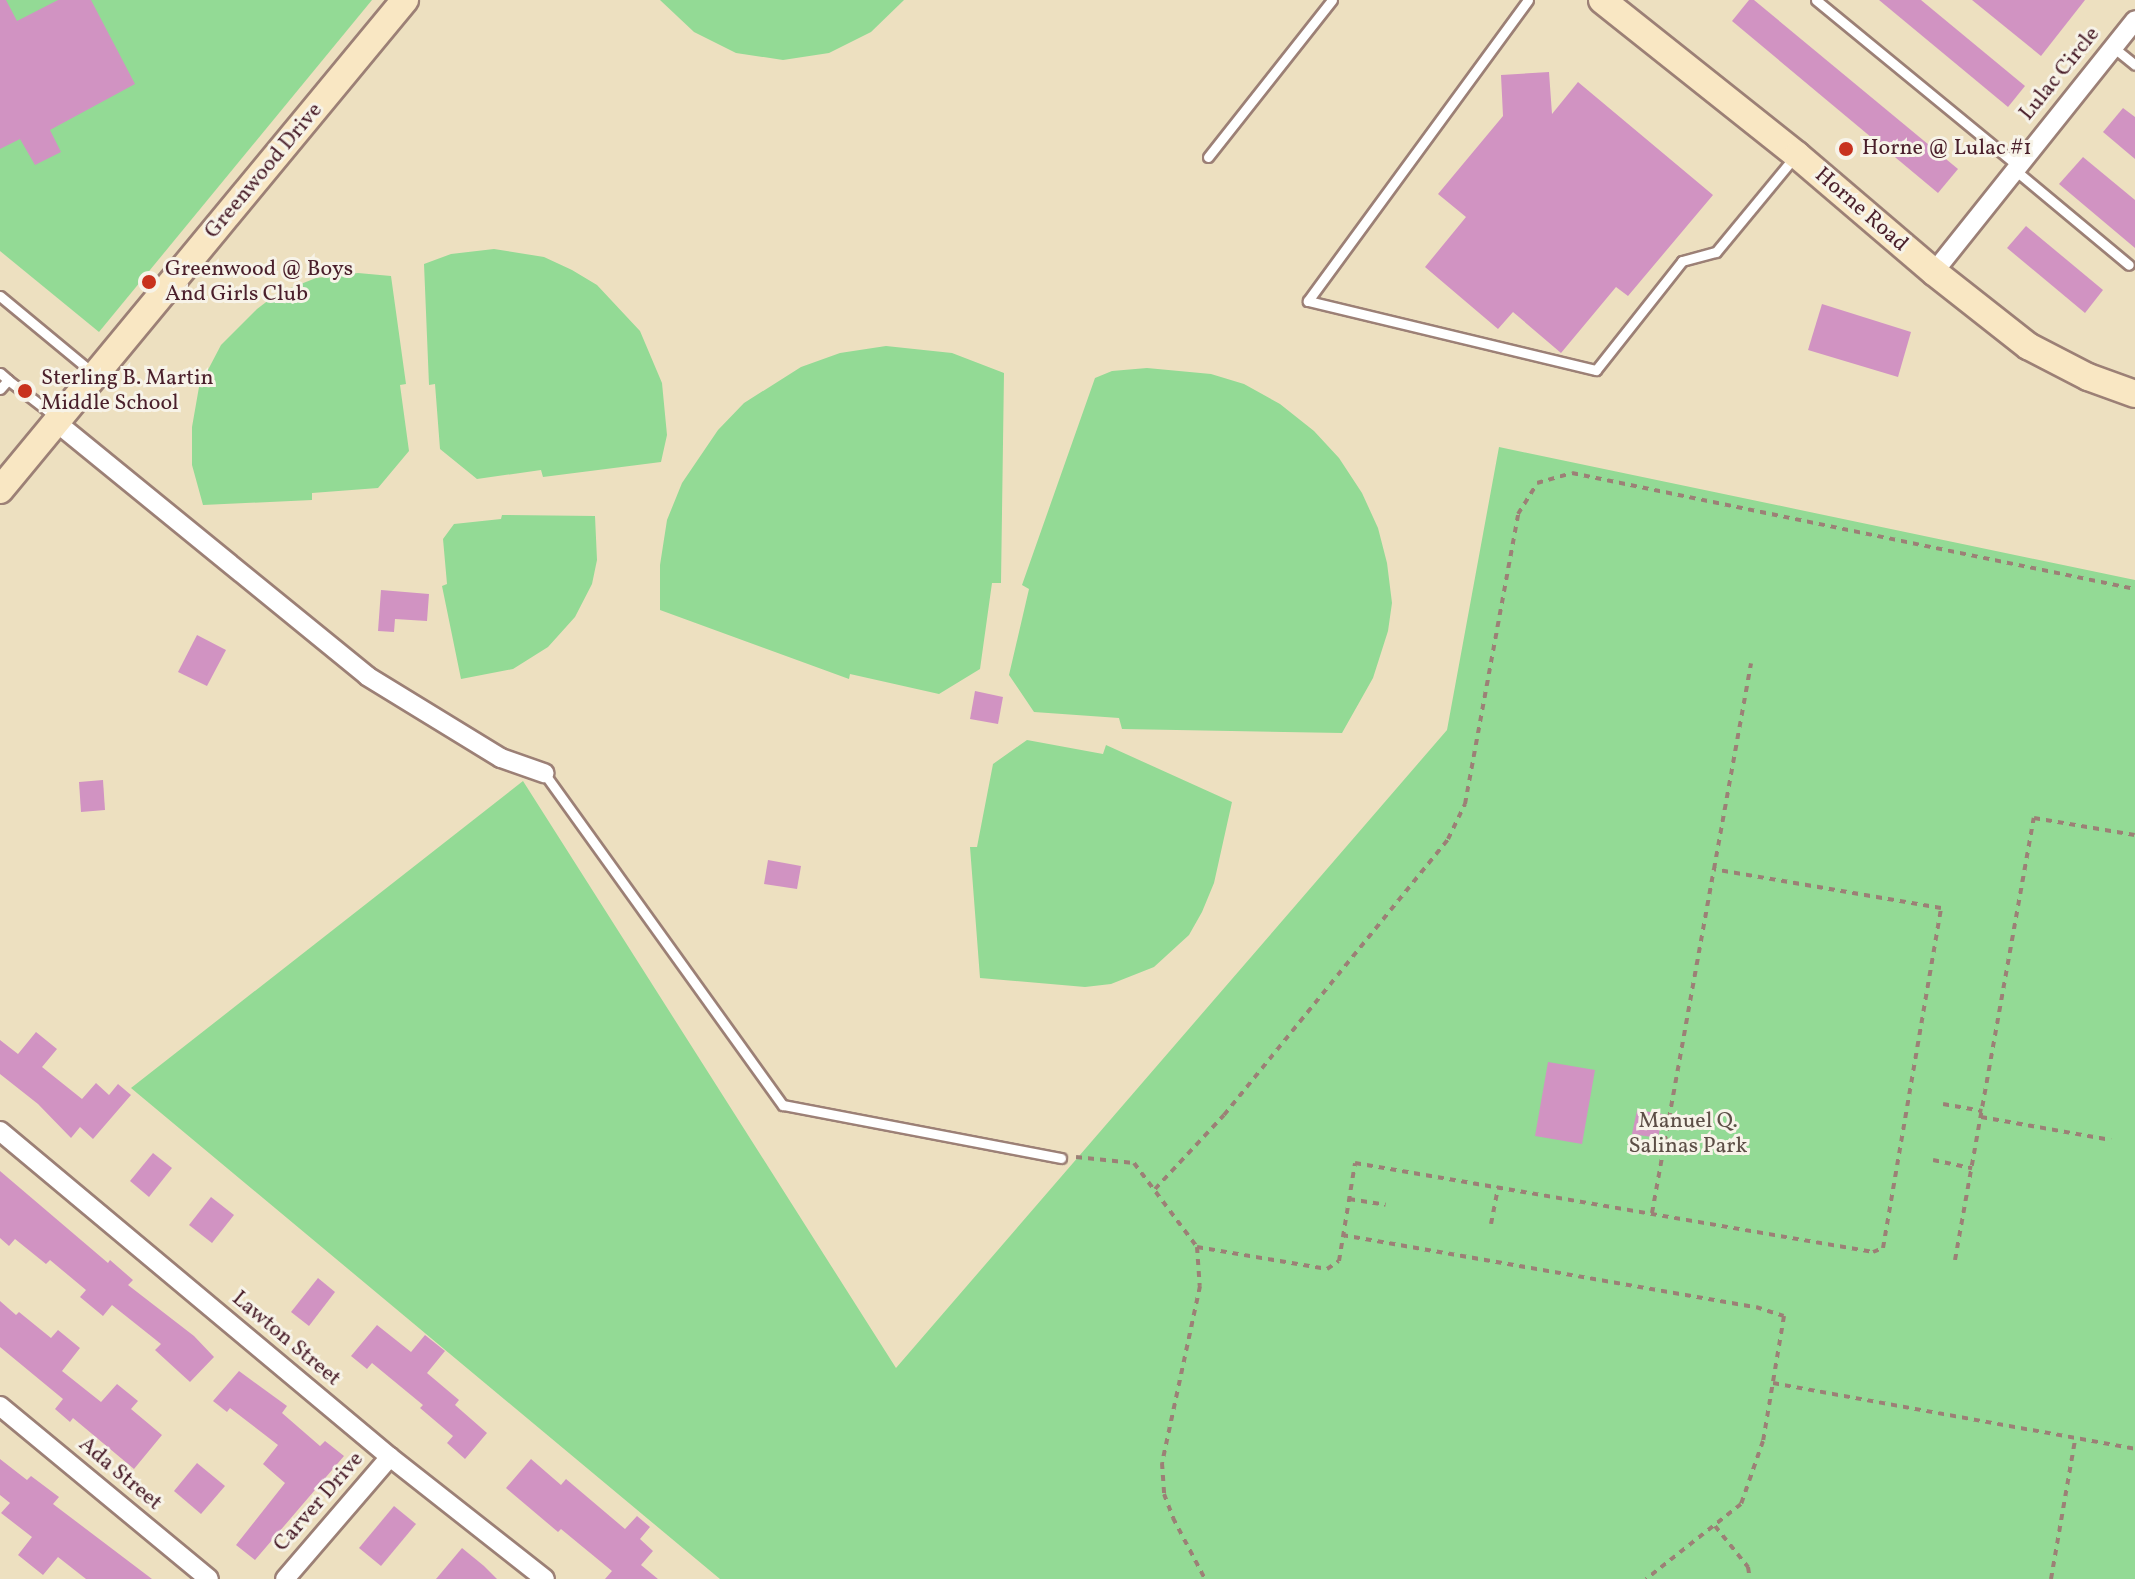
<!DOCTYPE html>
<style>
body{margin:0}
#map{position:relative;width:2135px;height:1579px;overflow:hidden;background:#ede0c0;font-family:Vollkorn,serif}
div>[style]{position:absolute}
.green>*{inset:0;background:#93da95}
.building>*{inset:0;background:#d193c2}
.path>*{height:4px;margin-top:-2px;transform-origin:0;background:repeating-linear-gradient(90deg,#9c8076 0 6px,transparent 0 12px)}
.roads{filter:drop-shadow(2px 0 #9c8076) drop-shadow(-2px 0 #9c8076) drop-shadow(0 2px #9c8076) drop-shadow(0 -2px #9c8076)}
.service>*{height:9px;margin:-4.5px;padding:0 4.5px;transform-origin:4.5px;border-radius:4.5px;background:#fff}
.minor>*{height:18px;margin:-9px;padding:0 9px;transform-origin:9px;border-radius:9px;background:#fff}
.secondary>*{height:26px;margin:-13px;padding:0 13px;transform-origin:13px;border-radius:13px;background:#f9e7c3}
.dots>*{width:22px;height:22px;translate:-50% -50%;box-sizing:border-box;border:4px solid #f7f3e8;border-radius:50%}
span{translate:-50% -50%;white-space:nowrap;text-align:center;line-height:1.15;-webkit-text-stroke:6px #f7f3e8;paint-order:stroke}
.street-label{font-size:22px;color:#4a1f2b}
.poi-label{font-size:22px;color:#4a1f2b}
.left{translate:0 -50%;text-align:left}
.park-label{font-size:22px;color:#5c4e46}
</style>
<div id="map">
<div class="green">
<i style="clip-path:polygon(0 0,372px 0,99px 332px,0 251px)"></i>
<i style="clip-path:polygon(660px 0,904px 0,871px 32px,829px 53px,783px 60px,736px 53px,694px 32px)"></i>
<i style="clip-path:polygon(494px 249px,544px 257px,572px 270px,597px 285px,640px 331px,662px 383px,667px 435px,661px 462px,543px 477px,541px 470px,477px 479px,440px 449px,435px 384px,429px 385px,424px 264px,451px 254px)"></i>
<i style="clip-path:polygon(358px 273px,391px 276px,406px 384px,400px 385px,409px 451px,378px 488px,312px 493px,312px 500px,203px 505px,192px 465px,192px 427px,199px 387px,221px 345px,257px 309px,278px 293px,316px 278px)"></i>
<i style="clip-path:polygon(886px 346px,952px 353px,1004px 373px,1001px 583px,992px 583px,980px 669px,939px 694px,850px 674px,849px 679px,660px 610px,660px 565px,667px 520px,682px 483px,718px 430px,744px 403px,801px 367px,840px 353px)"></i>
<i style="clip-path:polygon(1147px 368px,1211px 374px,1244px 384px,1280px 404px,1314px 431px,1339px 458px,1362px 493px,1378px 528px,1387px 563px,1392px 603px,1388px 631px,1373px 678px,1342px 733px,1122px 729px,1119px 718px,1034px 712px,1009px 675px,1029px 589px,1022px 585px,1095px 378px,1112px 371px)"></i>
<i style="clip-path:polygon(1499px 447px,2135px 580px,2135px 1579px,720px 1579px,131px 1088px,523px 781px,896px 1368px,1447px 730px)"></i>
<i style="clip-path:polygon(502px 515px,595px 516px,597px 560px,592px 584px,575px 617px,548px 647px,513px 669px,461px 679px,442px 586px,447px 584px,443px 539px,454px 524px,501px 519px)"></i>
<i style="clip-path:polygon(1027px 740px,1103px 754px,1106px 745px,1232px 802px,1214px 883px,1202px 912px,1189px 935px,1154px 967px,1111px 984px,1085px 987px,980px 978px,970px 847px,977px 847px,993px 764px)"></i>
</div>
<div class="building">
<i style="clip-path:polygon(0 0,6px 0,17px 21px,58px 0,91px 0,135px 84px,50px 130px,61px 152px,35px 165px,20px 139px,0 149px)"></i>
<i style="clip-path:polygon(1749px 0,1754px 0,1958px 169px,1938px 193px,1732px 21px)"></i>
<i style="clip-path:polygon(1879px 0,1921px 0,2025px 86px,2008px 107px)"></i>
<i style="clip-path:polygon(1972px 0,2085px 0,2041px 56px)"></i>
<i style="clip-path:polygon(1549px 72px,1552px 114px,1578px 82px,1713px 195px,1628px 296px,1616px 287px,1561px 353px,1513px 312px,1498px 329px,1425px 267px,1466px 217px,1438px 194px,1503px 116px,1501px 75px)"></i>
<i style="clip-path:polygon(2123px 108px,2135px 117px,2135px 159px,2103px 132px)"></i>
<i style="clip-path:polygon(2083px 157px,2135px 200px,2135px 248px,2059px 184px)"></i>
<i style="clip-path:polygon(2026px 226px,2103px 290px,2085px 313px,2007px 248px)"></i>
<i style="clip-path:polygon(1822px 304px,1911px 332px,1898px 377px,1808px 350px)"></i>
<i style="clip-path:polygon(381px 590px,429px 594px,427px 621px,395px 619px,394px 632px,378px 631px)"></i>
<i style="clip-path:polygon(197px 635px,226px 650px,207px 686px,178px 672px)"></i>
<i style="clip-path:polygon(975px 691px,1003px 697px,998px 724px,970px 719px)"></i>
<i style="clip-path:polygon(103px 780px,105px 810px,81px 812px,79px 782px)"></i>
<i style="clip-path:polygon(768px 860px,801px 866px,797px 889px,764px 884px)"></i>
<i style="clip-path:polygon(36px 1032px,57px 1049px,42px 1067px,82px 1099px,96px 1083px,109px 1095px,118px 1084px,131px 1095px,93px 1139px,80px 1127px,71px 1138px,38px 1104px,0 1074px,0 1040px,18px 1054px)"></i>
<i style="clip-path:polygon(1548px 1062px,1595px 1070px,1582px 1144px,1535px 1136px)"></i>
<i style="clip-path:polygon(1637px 1110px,1663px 1114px,1658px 1138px,1632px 1134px)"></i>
<i style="clip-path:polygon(153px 1153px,172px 1168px,149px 1197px,130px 1181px)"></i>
<i style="clip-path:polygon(0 1171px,108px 1263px,110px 1260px,133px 1280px,128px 1285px,194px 1336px,214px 1357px,190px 1382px,155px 1350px,161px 1344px,112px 1305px,103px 1316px,80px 1297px,86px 1290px,50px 1260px,46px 1264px,15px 1239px,9px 1246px,0 1238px)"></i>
<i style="clip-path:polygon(211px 1197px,234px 1215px,212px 1243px,189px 1225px)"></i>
<i style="clip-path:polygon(318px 1278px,335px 1292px,309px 1326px,291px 1312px)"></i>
<i style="clip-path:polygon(0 1301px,16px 1315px,19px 1312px,51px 1338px,58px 1330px,80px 1348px,62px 1371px,101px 1402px,117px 1384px,138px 1401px,131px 1409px,162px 1435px,134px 1469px,73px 1418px,70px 1422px,55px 1409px,63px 1399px,0 1347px)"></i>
<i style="clip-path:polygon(377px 1325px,411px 1352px,425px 1335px,445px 1351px,427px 1373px,459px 1400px,455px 1405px,487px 1433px,465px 1459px,447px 1443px,453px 1436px,420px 1408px,423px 1405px,372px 1363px,367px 1369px,351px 1356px)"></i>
<i style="clip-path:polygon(239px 1371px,287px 1406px,282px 1413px,320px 1446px,325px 1441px,344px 1456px,255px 1560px,236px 1545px,285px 1483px,263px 1464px,278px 1445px,230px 1408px,227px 1412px,213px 1401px)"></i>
<i style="clip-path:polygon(0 1459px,27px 1480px,31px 1476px,59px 1497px,53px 1504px,152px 1579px,86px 1579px,58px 1557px,43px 1575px,18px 1555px,32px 1537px,1px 1513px,10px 1503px,0 1495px)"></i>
<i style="clip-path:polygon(531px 1459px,561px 1485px,566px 1479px,625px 1529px,637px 1516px,650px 1527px,640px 1539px,653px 1551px,641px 1565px,658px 1579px,605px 1579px,612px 1571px,561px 1529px,558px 1532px,506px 1488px)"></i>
<i style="clip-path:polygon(197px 1463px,225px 1486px,201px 1514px,174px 1491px)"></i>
<i style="clip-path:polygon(394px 1506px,416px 1524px,381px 1566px,359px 1548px)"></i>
<i style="clip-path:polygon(462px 1548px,484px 1566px,497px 1579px,436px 1579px)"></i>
</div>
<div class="path">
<i style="left:1943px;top:1104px;width:40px;rotate:10deg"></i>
<i style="left:1981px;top:1117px;width:132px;rotate:10deg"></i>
<i style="left:1076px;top:1157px;width:58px;rotate:5.9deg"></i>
<i style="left:1134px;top:1163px;width:105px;rotate:53.1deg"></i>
<i style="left:1197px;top:1247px;width:39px;rotate:86deg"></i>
<i style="left:1200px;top:1286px;width:181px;rotate:102.1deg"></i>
<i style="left:1162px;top:1463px;width:31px;rotate:86deg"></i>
<i style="left:1164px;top:1494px;width:26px;rotate:69deg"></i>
<i style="left:1173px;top:1518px;width:69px;rotate:62.3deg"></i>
<i style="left:1933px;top:1160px;width:40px;rotate:12deg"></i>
<i style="left:1155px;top:1189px;width:101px;rotate:-47deg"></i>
<i style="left:1224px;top:1115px;width:355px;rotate:-50.9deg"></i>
<i style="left:1448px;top:839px;width:39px;rotate:-64deg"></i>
<i style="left:1465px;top:804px;width:295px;rotate:-79.6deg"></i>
<i style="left:1518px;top:514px;width:36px;rotate:-58deg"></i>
<i style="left:1537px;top:483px;width:36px;rotate:-16deg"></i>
<i style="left:1572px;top:473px;width:575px;rotate:11.64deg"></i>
<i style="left:1349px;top:1199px;width:37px;rotate:9deg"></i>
<i style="left:1652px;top:1213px;width:350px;rotate:-79.8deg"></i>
<i style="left:1491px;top:1224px;width:38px;rotate:-79deg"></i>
<i style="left:1342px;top:1235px;width:420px;rotate:9.9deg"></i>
<i style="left:1756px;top:1307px;width:29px;rotate:18deg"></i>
<i style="left:1784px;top:1316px;width:127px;rotate:99.5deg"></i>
<i style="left:1763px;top:1441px;width:67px;rotate:109.2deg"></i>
<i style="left:1741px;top:1504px;width:121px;rotate:141.7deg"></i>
<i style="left:1197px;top:1247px;width:132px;rotate:9.6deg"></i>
<i style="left:1327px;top:1269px;width:14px;rotate:-34deg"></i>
<i style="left:1339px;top:1261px;width:99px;rotate:-80.7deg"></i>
<i style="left:1355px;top:1163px;width:526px;rotate:9.75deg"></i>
<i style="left:1873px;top:1252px;width:11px;rotate:-22deg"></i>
<i style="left:1883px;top:1248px;width:345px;rotate:-80.3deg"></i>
<i style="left:1941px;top:908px;width:230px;rotate:-170.3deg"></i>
<i style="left:1714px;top:869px;width:209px;rotate:-79.8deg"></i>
<i style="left:1955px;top:1260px;width:449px;rotate:-79.9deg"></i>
<i style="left:2034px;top:818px;width:102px;rotate:9.6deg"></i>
<i style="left:1773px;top:1383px;width:368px;rotate:10.3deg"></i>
<i style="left:1715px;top:1526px;width:53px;rotate:51.2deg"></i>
<i style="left:1748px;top:1567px;width:12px;rotate:81deg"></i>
<i style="left:2051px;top:1579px;width:141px;rotate:-80.2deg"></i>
</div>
<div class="roads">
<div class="service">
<i style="left:1528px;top:0;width:373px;rotate:126.2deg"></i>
<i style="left:1308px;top:301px;width:296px;rotate:13.5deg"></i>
<i style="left:1596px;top:370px;width:139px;rotate:-51.7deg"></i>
<i style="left:1682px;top:261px;width:35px;rotate:-15deg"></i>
<i style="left:1716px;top:252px;width:126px;rotate:-50.5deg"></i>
<i style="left:1816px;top:0;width:260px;rotate:39.4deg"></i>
<i style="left:2113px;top:47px;width:28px;rotate:39deg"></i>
<i style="left:1208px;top:157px;width:200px;rotate:-51.7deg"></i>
<i style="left:2015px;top:170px;width:148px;rotate:39.8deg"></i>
<i style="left:0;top:296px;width:121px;rotate:39.6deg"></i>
<i style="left:0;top:373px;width:11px;rotate:41deg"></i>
<i style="left:8px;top:380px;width:12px;rotate:132deg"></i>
<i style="left:8px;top:380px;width:61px;rotate:37.6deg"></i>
<i style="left:544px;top:773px;width:409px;rotate:54.3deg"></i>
<i style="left:783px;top:1105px;width:283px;rotate:10.8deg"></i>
</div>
<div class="minor">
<i style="left:1934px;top:272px;width:322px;rotate:-51.4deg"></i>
<i style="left:56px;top:422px;width:402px;rotate:39.2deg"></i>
<i style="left:367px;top:676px;width:157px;rotate:31.5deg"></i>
<i style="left:501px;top:758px;width:46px;rotate:19.2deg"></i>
<i style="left:0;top:1131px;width:508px;rotate:39.89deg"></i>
<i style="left:390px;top:1457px;width:197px;rotate:38.2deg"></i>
<i style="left:0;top:1406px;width:271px;rotate:39.6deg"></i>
<i style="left:285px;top:1579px;width:161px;rotate:-49.3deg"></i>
</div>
<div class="secondary">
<i style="left:1602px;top:0;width:249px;rotate:38.5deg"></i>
<i style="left:1797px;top:155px;width:180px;rotate:40.5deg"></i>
<i style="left:1934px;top:272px;width:120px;rotate:38.2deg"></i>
<i style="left:2028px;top:346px;width:68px;rotate:27.3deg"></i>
<i style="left:2088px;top:377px;width:50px;rotate:19.9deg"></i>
<i style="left:0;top:490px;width:636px;rotate:-50.43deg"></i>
</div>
</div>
<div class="dots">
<i style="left:1846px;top:149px;background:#c8321e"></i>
<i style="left:149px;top:282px;background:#c8321e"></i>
<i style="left:25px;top:391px;background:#c8321e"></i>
</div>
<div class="street-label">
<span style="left:2060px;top:74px;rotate:-51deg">Lulac Circle</span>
<span style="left:264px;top:171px;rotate:-50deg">Greenwood Drive</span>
<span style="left:1861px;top:210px;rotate:41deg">Horne Road</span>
<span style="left:286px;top:1339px;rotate:40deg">Lawton Street</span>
<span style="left:120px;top:1474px;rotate:40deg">Ada Street</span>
<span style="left:319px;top:1502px;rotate:-49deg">Carver Drive</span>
</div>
<div class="poi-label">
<span class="left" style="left:1862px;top:149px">Horne @ Lulac #1</span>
<span class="left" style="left:165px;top:282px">Greenwood @ Boys<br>And Girls Club</span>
<span class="left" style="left:41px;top:391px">Sterling B. Martin<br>Middle School</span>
</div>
<div class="park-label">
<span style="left:1688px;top:1134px">Manuel Q.<br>Salinas Park</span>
</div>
</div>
